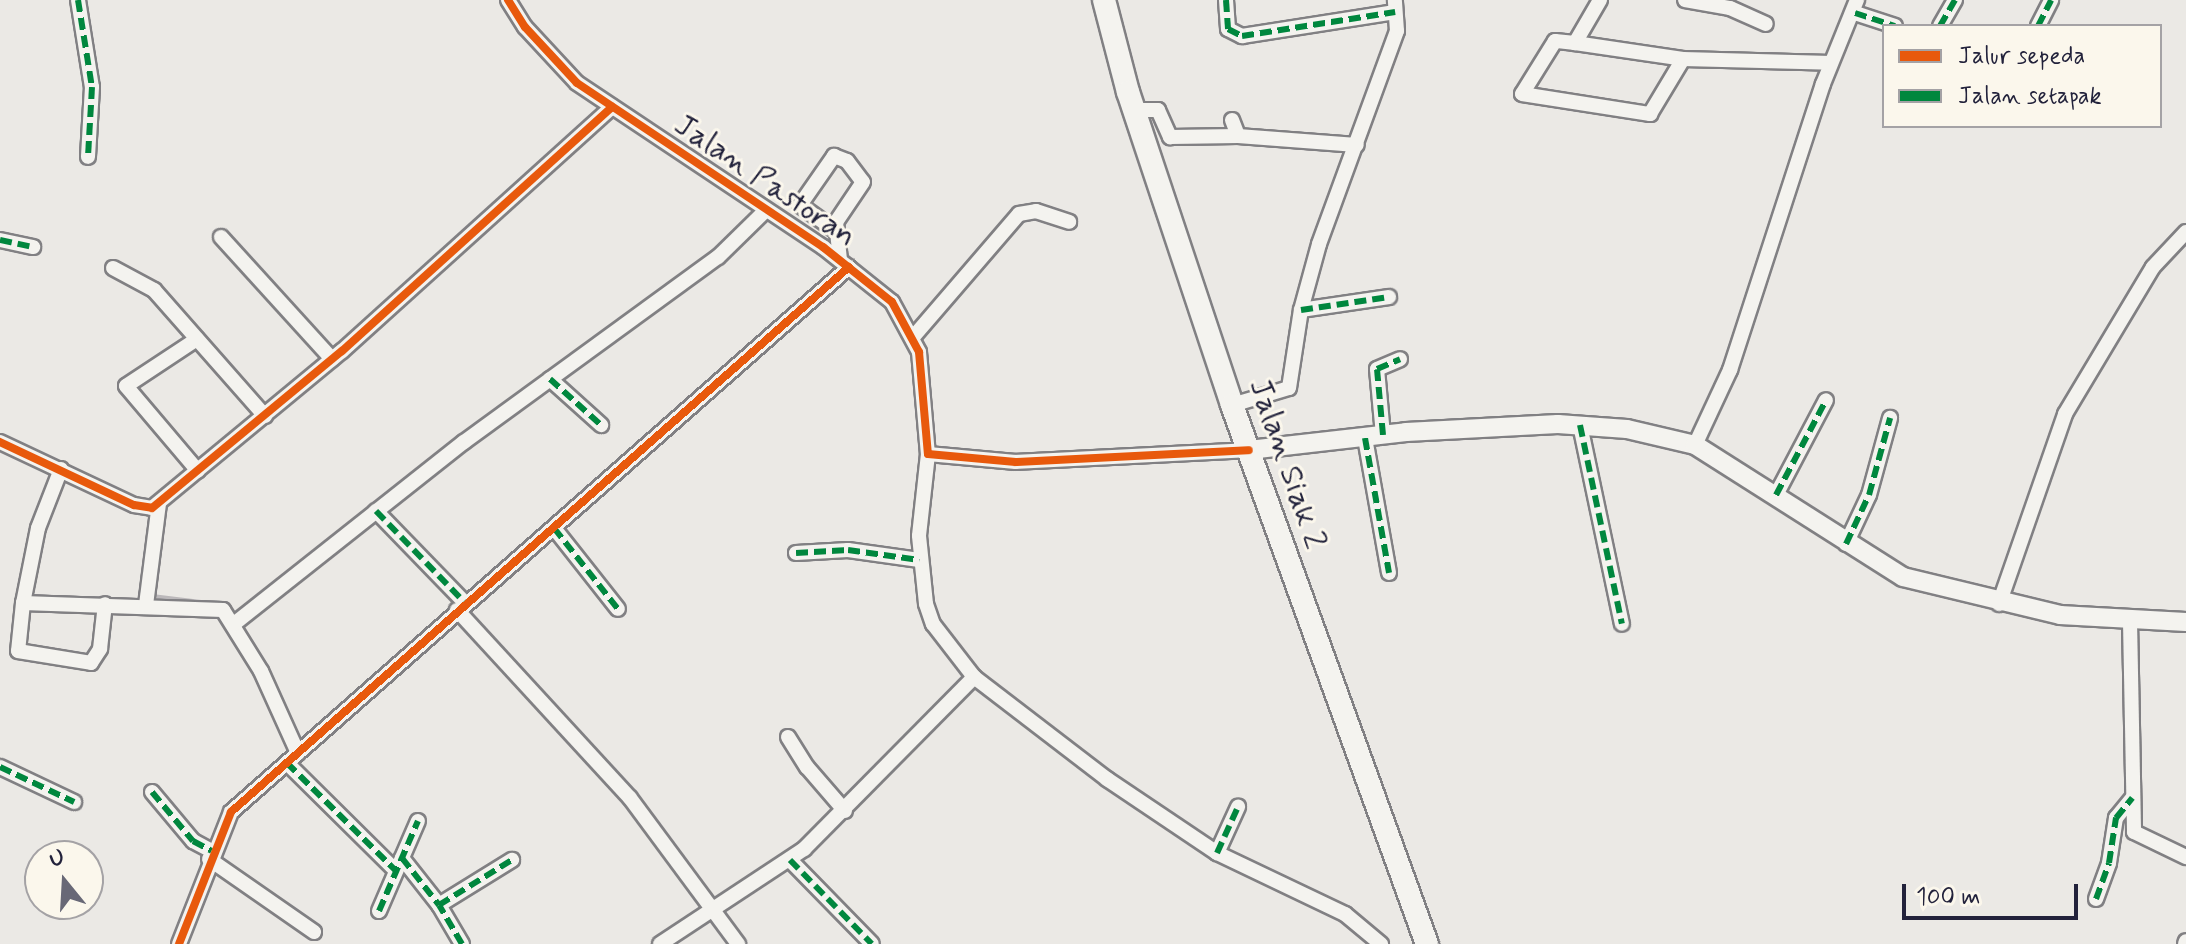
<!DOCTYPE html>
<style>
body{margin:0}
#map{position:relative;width:2186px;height:944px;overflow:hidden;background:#ebe9e5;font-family:Mynerve,sans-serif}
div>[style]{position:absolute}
.stream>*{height:4px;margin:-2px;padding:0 2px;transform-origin:2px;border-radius:2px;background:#bbb8ba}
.roads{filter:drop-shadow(2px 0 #818083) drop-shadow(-2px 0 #818083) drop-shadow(0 2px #818083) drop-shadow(0 -2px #818083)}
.minor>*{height:14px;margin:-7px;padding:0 7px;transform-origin:7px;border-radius:7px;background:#f4f3ef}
.secondary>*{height:18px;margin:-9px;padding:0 9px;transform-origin:9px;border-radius:9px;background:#f4f3ef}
.trunk>*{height:22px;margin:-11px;padding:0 11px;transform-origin:11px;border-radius:11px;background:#f4f3ef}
.quiet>*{height:6px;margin-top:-3px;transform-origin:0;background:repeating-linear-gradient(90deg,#00873e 0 12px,transparent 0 18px)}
.cycleway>*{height:8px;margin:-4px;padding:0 4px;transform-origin:4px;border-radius:4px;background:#e8590c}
span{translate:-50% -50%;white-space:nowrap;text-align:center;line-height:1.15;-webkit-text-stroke:6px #fbf7ec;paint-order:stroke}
.street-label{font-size:32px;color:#22223b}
.legend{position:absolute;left:1882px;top:24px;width:280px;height:104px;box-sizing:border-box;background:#fbf7ec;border:2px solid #a4a2a5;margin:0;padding:10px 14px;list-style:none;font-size:24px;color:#22223b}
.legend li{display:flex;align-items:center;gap:16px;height:40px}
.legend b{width:40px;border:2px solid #a4a2a5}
.north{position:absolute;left:24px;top:840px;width:80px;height:80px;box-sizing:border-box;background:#fbf7ec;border:2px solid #a4a2a5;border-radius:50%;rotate:342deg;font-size:22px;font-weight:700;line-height:32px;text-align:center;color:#22223b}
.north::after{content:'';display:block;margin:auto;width:28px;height:36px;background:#686876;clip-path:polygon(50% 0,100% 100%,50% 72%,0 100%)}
.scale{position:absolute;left:1902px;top:884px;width:176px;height:36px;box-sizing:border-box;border:4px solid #22223b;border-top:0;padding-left:10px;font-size:24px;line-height:28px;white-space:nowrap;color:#22223b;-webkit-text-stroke:6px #fbf7ec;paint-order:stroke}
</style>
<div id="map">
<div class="stream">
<i style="left:837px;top:287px;width:17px;rotate:-40deg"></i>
<i style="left:152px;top:596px;width:74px;rotate:7deg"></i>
</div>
<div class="roads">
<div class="minor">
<i style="left:78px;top:0;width:88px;rotate:80.9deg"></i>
<i style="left:92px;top:87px;width:70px;rotate:93.3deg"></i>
<i style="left:508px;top:0;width:32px;rotate:58deg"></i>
<i style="left:525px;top:27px;width:76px;rotate:47.1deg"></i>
<i style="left:577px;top:83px;width:296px;rotate:33.7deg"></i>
<i style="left:823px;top:247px;width:88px;rotate:38.6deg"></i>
<i style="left:892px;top:302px;width:57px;rotate:61.6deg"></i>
<i style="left:919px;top:352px;width:102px;rotate:85deg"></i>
<i style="left:928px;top:454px;width:88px;rotate:5.2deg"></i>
<i style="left:1016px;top:462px;width:233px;rotate:-2.9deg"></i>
<i style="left:1226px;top:0;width:29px;rotate:86deg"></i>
<i style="left:1228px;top:29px;width:16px;rotate:27deg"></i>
<i style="left:1242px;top:36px;width:155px;rotate:-8.9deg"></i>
<i style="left:1600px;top:0;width:50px;rotate:120.2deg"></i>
<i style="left:1575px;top:43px;width:109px;rotate:8.4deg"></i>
<i style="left:1683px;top:59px;width:148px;rotate:1.5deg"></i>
<i style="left:1685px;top:0;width:46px;rotate:10.1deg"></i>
<i style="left:1730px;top:8px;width:39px;rotate:24deg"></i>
<i style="left:1855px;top:13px;width:42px;rotate:18deg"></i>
<i style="left:1940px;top:26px;width:30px;rotate:-60deg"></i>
<i style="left:2038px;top:26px;width:29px;rotate:-63deg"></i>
<i style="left:1575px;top:43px;width:20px;rotate:-174deg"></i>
<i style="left:1555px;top:41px;width:62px;rotate:121.9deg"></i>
<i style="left:1522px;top:94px;width:130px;rotate:8.9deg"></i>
<i style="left:1650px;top:114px;width:64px;rotate:-59deg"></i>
<i style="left:1134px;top:110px;width:24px"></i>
<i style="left:1158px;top:110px;width:30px;rotate:66deg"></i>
<i style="left:1170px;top:137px;width:68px;rotate:-0.8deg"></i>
<i style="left:1232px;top:120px;width:17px;rotate:69deg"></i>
<i style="left:1238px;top:136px;width:119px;rotate:4.3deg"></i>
<i style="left:836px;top:231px;width:44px;rotate:-144.2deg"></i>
<i style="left:800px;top:205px;width:60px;rotate:-55.2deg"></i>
<i style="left:834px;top:156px;width:14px;rotate:21deg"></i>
<i style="left:847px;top:161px;width:26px;rotate:53deg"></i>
<i style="left:863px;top:182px;width:48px;rotate:124deg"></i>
<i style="left:836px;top:222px;width:38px;rotate:84deg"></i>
<i style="left:221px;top:237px;width:165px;rotate:47.7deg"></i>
<i style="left:0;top:240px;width:34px;rotate:12deg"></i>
<i style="left:113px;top:268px;width:47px;rotate:28.2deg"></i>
<i style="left:154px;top:290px;width:168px;rotate:48.6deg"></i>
<i style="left:1301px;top:310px;width:89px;rotate:-8.4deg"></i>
<i style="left:914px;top:336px;width:161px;rotate:-49.3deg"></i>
<i style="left:1019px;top:214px;width:17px;rotate:-10deg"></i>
<i style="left:1036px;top:211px;width:35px;rotate:18deg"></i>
<i style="left:197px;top:339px;width:85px;rotate:146.5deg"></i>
<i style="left:126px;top:386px;width:111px;rotate:49.7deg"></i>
<i style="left:550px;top:379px;width:69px;rotate:42deg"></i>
<i style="left:1232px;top:405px;width:59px;rotate:-16.6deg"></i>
<i style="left:1289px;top:388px;width:79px;rotate:-81.3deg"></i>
<i style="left:1301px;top:310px;width:68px;rotate:-74.7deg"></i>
<i style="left:1319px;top:244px;width:227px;rotate:-69.9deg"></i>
<i style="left:1397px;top:31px;width:31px;rotate:-94deg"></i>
<i style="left:1580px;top:425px;width:203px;rotate:78.1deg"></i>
<i style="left:1383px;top:435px;width:66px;rotate:-95.2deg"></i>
<i style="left:1377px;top:369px;width:25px;rotate:-23deg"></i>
<i style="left:1365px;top:438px;width:137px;rotate:79.9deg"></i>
<i style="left:0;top:442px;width:148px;rotate:25.2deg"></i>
<i style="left:134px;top:505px;width:18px;rotate:9deg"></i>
<i style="left:152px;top:508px;width:246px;rotate:-39.6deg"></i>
<i style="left:342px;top:351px;width:364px;rotate:-42.1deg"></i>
<i style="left:1695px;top:445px;width:83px;rotate:-65deg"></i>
<i style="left:1730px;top:370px;width:301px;rotate:-72deg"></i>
<i style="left:1823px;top:84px;width:91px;rotate:-68deg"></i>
<i style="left:928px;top:454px;width:82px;rotate:96.3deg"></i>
<i style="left:919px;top:536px;width:68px;rotate:84.1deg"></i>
<i style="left:926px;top:604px;width:21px;rotate:71deg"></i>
<i style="left:933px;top:624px;width:67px;rotate:52.3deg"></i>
<i style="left:974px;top:677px;width:168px;rotate:37.5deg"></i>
<i style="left:1107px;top:779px;width:133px;rotate:33.9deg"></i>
<i style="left:1217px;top:853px;width:142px;rotate:25.5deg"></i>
<i style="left:1345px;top:914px;width:47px;rotate:39.8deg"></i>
<i style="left:61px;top:469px;width:63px;rotate:111.3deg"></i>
<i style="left:38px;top:528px;width:76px;rotate:101.3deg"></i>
<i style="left:23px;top:603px;width:200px;rotate:2deg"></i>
<i style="left:223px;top:610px;width:72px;rotate:58.1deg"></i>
<i style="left:261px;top:671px;width:90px;rotate:65.7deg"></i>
<i style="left:1776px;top:495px;width:107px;rotate:-62.2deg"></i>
<i style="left:376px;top:511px;width:128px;rotate:45.9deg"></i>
<i style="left:554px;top:528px;width:103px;rotate:51.7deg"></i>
<i style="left:1846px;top:544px;width:54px;rotate:-64.9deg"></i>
<i style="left:1869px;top:495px;width:80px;rotate:-74.7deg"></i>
<i style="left:796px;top:553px;width:52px;rotate:-3.3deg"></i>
<i style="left:848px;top:550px;width:72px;rotate:8deg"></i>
<i style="left:23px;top:603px;width:48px;rotate:95.9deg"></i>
<i style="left:18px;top:651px;width:74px;rotate:9.3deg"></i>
<i style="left:91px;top:663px;width:17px;rotate:-57deg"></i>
<i style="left:100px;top:649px;width:45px;rotate:-83.7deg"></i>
<i style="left:1999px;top:604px;width:201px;rotate:-70.8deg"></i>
<i style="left:2065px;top:414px;width:171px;rotate:-59.1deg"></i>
<i style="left:2153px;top:267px;width:48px;rotate:-46.7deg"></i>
<i style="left:146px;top:605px;width:102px;rotate:-82.7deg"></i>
<i style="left:457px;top:610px;width:255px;rotate:47.4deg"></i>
<i style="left:630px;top:798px;width:182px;rotate:53.5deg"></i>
<i style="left:2130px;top:621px;width:211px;rotate:88.9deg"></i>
<i style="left:2134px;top:832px;width:58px;rotate:25.7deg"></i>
<i style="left:234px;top:624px;width:293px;rotate:-38.4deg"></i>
<i style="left:464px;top:442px;width:314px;rotate:-36.1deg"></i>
<i style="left:718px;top:257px;width:66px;rotate:-44.4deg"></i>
<i style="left:788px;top:737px;width:36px;rotate:58deg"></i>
<i style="left:807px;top:767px;width:58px;rotate:49.2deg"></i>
<i style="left:287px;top:763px;width:153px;rotate:44.7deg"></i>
<i style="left:0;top:767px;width:82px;rotate:25.3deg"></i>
<i style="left:152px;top:792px;width:64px;rotate:50.1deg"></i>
<i style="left:193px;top:841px;width:21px;rotate:28deg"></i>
<i style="left:1217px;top:853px;width:51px;rotate:-65.5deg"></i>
<i style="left:402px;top:858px;width:60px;rotate:51.8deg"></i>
<i style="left:209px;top:859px;width:128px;rotate:34.8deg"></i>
<i style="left:790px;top:860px;width:117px;rotate:45.7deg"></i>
<i style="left:2096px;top:899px;width:38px;rotate:-70deg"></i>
<i style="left:2109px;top:863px;width:46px;rotate:-81.2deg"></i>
<i style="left:2116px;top:818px;width:26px;rotate:-51deg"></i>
<i style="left:379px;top:911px;width:98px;rotate:-66.6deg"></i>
<i style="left:179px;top:944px;width:142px;rotate:-68.5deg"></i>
<i style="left:231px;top:812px;width:824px;rotate:-41.41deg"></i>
<i style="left:462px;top:944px;width:45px;rotate:-120.5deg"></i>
<i style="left:439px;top:905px;width:86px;rotate:-31.7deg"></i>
<i style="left:660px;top:944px;width:173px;rotate:-33.4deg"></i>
<i style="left:804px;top:849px;width:242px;rotate:-45.3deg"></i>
<i style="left:2185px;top:944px;width:3px;rotate:-72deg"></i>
</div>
<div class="secondary">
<i style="left:1249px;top:450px;width:158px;rotate:-6.5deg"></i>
<i style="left:1406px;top:432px;width:152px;rotate:-3deg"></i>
<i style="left:1558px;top:424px;width:69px;rotate:4.1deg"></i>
<i style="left:1627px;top:429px;width:70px;rotate:13.2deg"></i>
<i style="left:1695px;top:445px;width:246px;rotate:32.4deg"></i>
<i style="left:1903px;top:577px;width:162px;rotate:13.6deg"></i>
<i style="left:2060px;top:615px;width:126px;rotate:3.2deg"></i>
</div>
<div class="trunk">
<i style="left:1104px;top:0;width:95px;rotate:75.4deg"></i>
<i style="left:1128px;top:92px;width:330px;rotate:71.6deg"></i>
<i style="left:1232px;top:405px;width:573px;rotate:70.11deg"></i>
</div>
</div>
<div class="quiet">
<i style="left:78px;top:0;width:88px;rotate:80.9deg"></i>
<i style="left:92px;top:87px;width:70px;rotate:93.3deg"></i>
<i style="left:1226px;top:0;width:29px;rotate:86deg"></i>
<i style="left:1228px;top:29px;width:16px;rotate:27deg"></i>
<i style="left:1242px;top:36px;width:155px;rotate:-8.9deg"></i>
<i style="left:1855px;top:13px;width:42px;rotate:18deg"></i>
<i style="left:1940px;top:26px;width:30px;rotate:-60deg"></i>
<i style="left:2038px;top:26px;width:29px;rotate:-63deg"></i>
<i style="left:0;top:240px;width:34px;rotate:12deg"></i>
<i style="left:1301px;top:310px;width:89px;rotate:-8.4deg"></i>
<i style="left:550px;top:379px;width:69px;rotate:42deg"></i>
<i style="left:1580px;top:425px;width:203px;rotate:78.1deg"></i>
<i style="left:1383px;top:435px;width:66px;rotate:-95.2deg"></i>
<i style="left:1377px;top:369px;width:25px;rotate:-23deg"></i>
<i style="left:1365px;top:438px;width:137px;rotate:79.9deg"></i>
<i style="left:1776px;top:495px;width:107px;rotate:-62.2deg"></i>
<i style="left:376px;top:511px;width:128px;rotate:45.9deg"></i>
<i style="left:554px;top:528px;width:103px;rotate:51.7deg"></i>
<i style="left:1846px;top:544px;width:54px;rotate:-64.9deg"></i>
<i style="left:1869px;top:495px;width:80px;rotate:-74.7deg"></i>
<i style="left:796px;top:553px;width:52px;rotate:-3.3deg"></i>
<i style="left:848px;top:550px;width:72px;rotate:8deg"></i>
<i style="left:287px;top:763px;width:153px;rotate:44.7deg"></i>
<i style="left:0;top:767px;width:82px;rotate:25.3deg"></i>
<i style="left:152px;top:792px;width:64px;rotate:50.1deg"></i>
<i style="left:193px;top:841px;width:21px;rotate:28deg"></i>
<i style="left:1217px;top:853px;width:51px;rotate:-65.5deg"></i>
<i style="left:402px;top:858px;width:60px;rotate:51.8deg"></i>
<i style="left:790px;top:860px;width:117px;rotate:45.7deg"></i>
<i style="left:2096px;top:899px;width:38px;rotate:-70deg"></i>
<i style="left:2109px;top:863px;width:46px;rotate:-81.2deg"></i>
<i style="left:2116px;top:818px;width:26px;rotate:-51deg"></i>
<i style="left:379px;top:911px;width:98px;rotate:-66.6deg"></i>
<i style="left:462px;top:944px;width:45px;rotate:-120.5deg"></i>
<i style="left:439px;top:905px;width:86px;rotate:-31.7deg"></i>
</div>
<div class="cycleway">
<i style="left:508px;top:0;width:32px;rotate:58deg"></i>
<i style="left:525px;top:27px;width:76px;rotate:47.1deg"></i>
<i style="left:577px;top:83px;width:296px;rotate:33.7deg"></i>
<i style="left:823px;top:247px;width:88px;rotate:38.6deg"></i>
<i style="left:892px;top:302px;width:57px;rotate:61.6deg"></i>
<i style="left:919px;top:352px;width:102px;rotate:85deg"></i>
<i style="left:928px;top:454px;width:88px;rotate:5.2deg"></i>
<i style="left:1016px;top:462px;width:233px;rotate:-2.9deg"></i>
<i style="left:0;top:442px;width:148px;rotate:25.2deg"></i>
<i style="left:134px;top:505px;width:18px;rotate:9deg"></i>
<i style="left:152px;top:508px;width:246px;rotate:-39.6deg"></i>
<i style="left:342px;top:351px;width:364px;rotate:-42.1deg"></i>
<i style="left:179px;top:944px;width:142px;rotate:-68.5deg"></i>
<i style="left:231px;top:812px;width:824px;rotate:-41.41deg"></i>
</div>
<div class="street-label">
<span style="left:765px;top:181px;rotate:34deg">Jalan Pastoran</span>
<span style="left:1287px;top:464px;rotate:71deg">Jalan Siak 2</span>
</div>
<ul class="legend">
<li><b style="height:10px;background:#e8590c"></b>Jalur sepeda</li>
<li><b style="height:10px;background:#00873e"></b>Jalan setapak</li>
</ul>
<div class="north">U</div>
<div class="scale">100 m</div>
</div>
